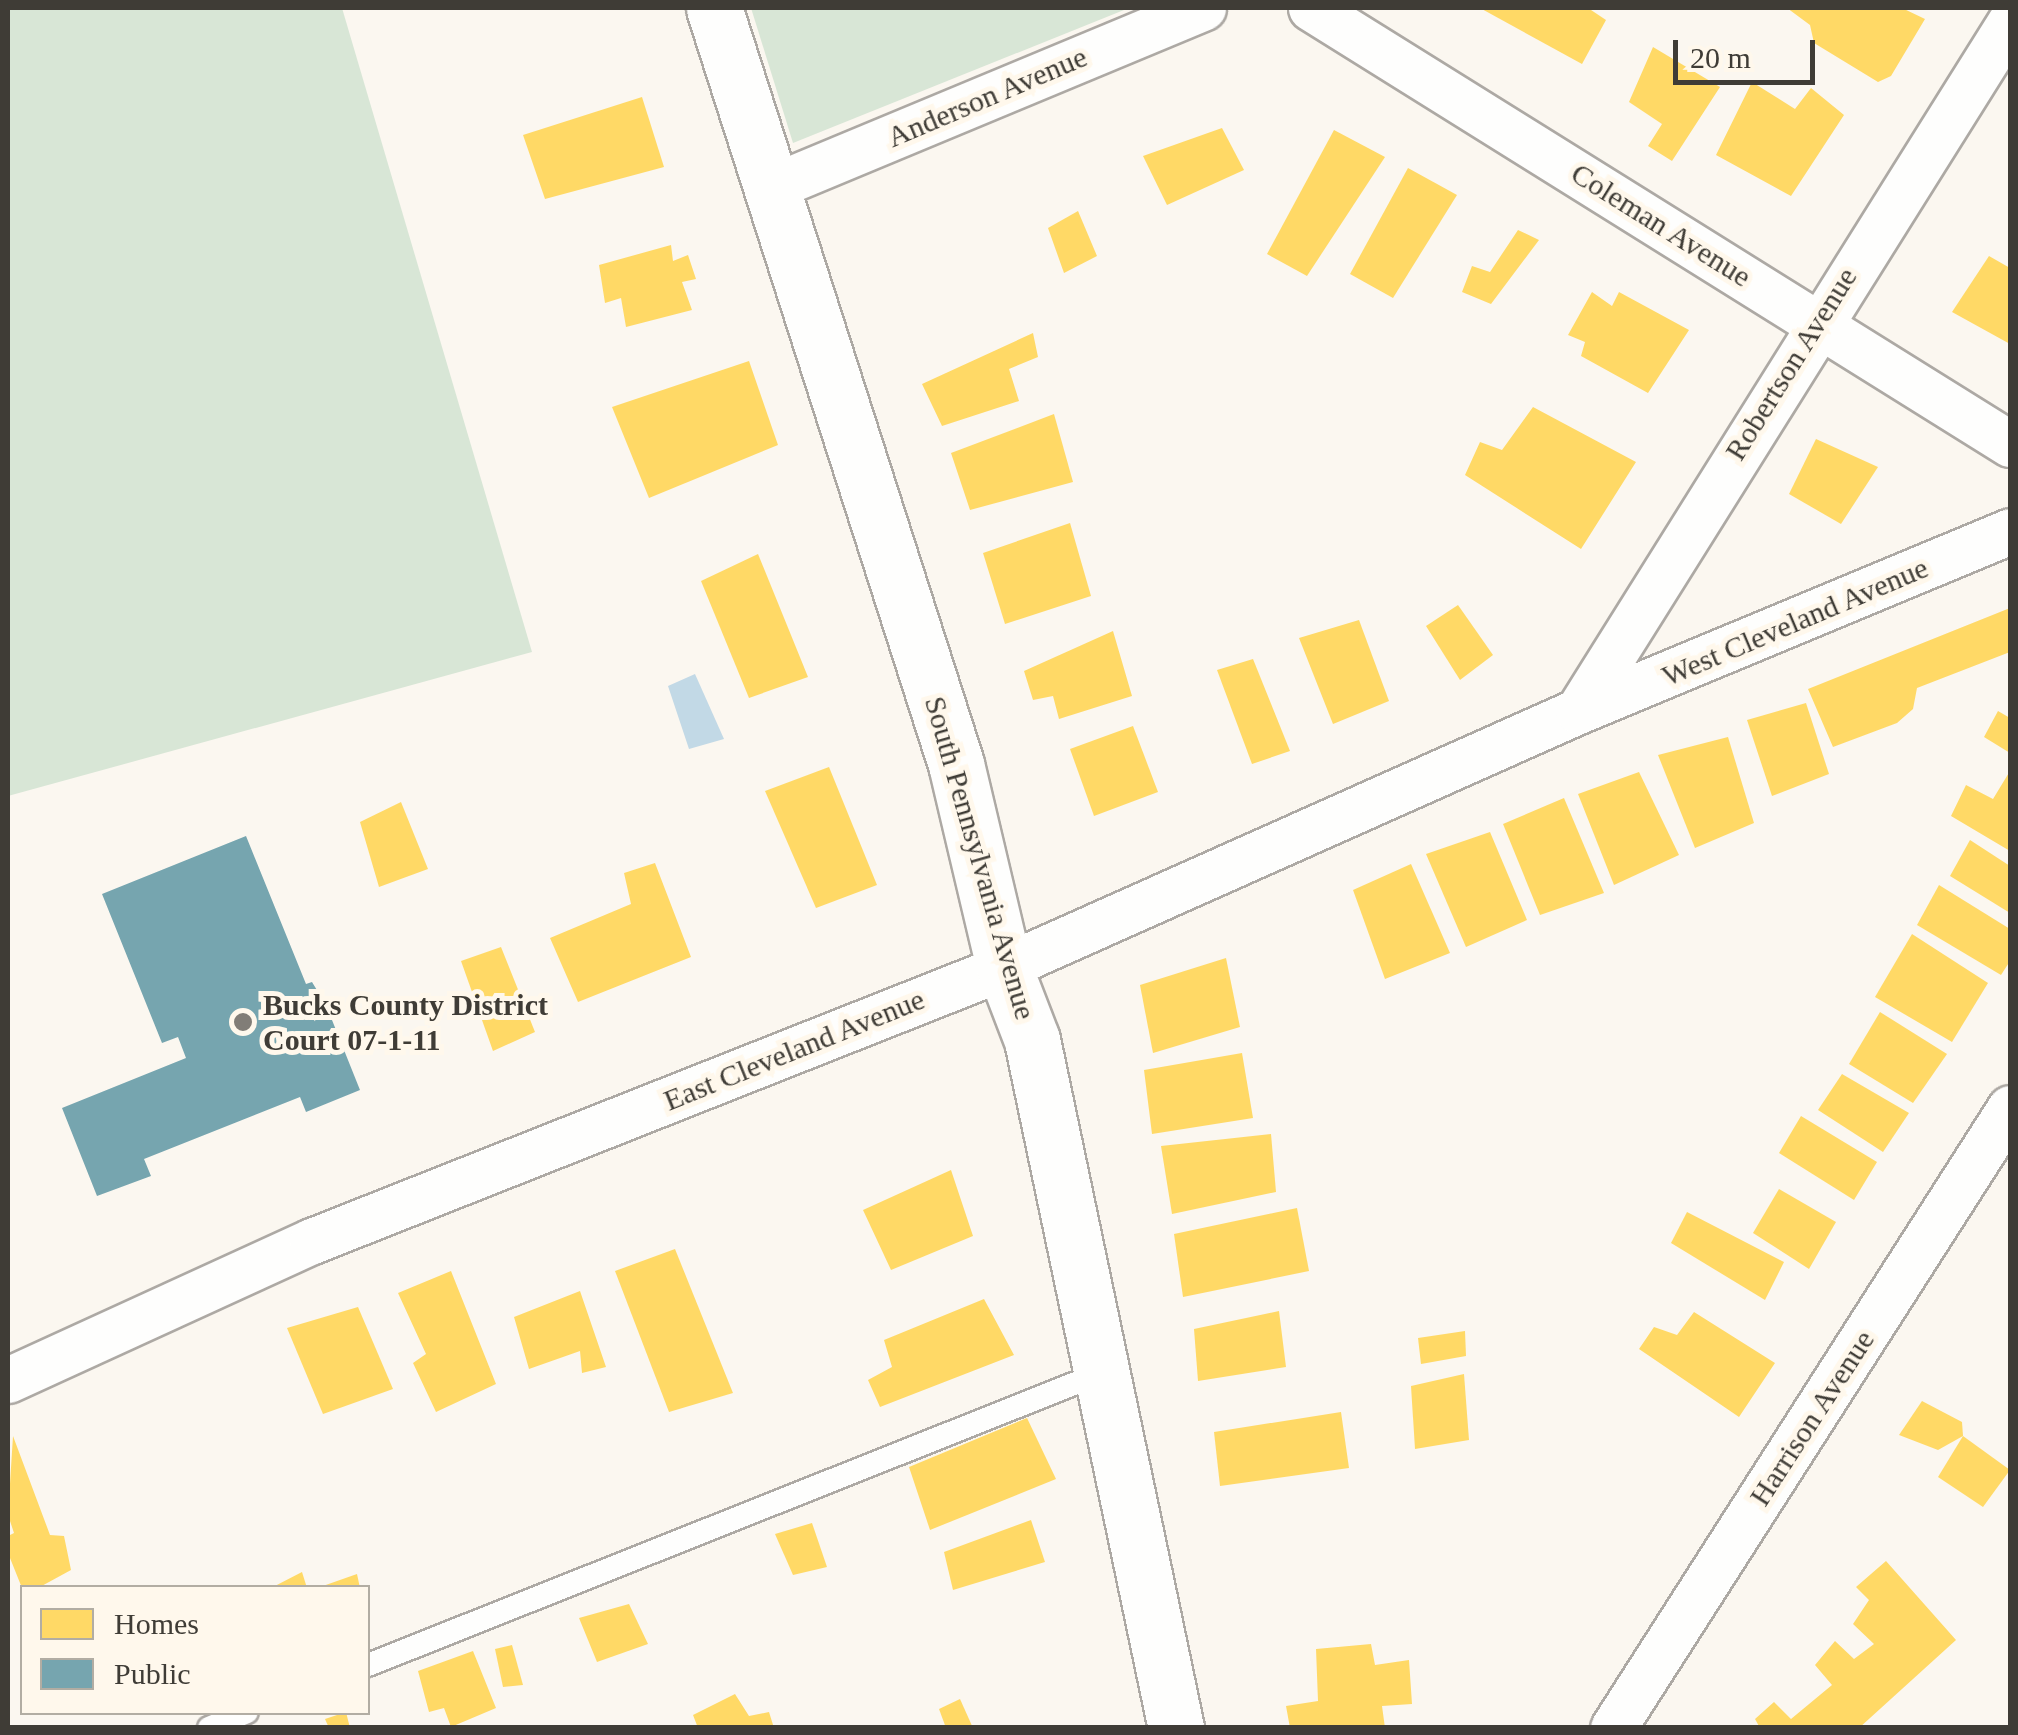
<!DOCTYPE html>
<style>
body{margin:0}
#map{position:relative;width:2018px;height:1735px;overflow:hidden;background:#fbf7f0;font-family:Georgia,serif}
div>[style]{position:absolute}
.green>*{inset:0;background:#d8e6d6}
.water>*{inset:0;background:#c2d9e6}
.homes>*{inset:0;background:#ffd966}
.public>*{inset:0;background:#76a5af}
.roads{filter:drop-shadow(2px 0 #ada9a4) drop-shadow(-2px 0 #ada9a4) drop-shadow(0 2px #ada9a4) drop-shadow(0 -2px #ada9a4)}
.service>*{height:22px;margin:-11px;padding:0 11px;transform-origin:11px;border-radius:11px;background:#fefefd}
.minor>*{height:45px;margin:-22.5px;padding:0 22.5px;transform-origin:22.5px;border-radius:22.5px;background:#fefefd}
.secondary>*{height:55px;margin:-27.5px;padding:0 27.5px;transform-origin:27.5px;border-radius:27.5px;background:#fefefd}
.dots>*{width:28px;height:28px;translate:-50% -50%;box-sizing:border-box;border:5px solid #fff8ec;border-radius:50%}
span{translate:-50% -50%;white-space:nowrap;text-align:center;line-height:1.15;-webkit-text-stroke:10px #fff8ec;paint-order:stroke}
.street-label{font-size:30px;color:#3f3c36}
.poi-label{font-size:30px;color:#3f3c36;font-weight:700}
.left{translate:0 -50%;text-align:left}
.frame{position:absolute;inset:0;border:10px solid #3f3c36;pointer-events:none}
.legend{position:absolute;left:20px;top:1585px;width:350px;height:130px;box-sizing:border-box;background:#fff8ec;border:2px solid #b2ada3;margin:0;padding:12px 18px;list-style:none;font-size:30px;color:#3f3c36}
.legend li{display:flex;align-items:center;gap:20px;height:50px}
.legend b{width:50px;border:2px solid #b2ada3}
.scale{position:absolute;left:1673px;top:40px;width:142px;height:45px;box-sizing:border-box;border:5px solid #3f3c36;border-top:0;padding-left:12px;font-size:30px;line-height:35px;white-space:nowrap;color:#3f3c36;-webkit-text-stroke:8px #fff8ec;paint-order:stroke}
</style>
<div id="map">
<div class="green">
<i style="clip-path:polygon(8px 8px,342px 8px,532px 652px,8px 796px)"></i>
<i style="clip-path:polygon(751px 8px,1129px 8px,793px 143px)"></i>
</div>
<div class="water">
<i style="clip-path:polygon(695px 674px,724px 739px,689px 749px,668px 686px)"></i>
</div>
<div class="homes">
<i style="clip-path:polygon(1480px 8px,1588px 8px,1606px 20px,1582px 64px)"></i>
<i style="clip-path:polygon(1787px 8px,1902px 8px,1925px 19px,1891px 76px,1878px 82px,1814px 43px,1810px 25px)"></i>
<i style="clip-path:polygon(1653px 47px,1720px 87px,1672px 161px,1648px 146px,1662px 124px,1629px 102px)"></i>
<i style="clip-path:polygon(1752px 82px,1795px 109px,1811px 88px,1844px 115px,1791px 196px,1716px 155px)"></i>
<i style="clip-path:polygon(642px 97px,664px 167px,545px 199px,523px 135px)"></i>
<i style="clip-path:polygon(1222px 128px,1244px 170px,1167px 205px,1143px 156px)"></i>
<i style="clip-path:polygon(1334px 130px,1385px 157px,1307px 276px,1267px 254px)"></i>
<i style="clip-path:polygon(1408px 168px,1457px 195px,1393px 298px,1350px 274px)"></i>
<i style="clip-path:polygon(1078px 211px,1097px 256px,1064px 273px,1048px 228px)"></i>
<i style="clip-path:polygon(1518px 230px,1539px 240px,1491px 304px,1462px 292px,1472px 266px,1490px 272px)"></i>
<i style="clip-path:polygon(671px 245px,673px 261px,688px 255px,696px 279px,682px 282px,692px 310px,626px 327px,621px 298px,605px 303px,599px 265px)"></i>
<i style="clip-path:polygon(1989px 256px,2010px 268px,2010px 344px,1952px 312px)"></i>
<i style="clip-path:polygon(1592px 292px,1612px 306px,1619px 292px,1689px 330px,1648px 393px,1581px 356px,1585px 342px,1568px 335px)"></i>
<i style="clip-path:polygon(1033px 333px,1038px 357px,1009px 369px,1019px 401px,942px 426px,922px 384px)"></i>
<i style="clip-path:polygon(749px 361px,778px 445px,649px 498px,612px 407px)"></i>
<i style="clip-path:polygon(1533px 407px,1636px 462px,1581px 549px,1465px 475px,1480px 442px,1502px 450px)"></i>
<i style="clip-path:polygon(1054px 414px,1073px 482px,970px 510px,951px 453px)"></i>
<i style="clip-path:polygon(1816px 439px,1878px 467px,1841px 524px,1789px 494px)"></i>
<i style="clip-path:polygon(1070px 523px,1091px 596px,1005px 624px,983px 553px)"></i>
<i style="clip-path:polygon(758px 554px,808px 677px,749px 698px,701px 581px)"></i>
<i style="clip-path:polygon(1458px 605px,1493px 655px,1460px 680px,1426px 626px)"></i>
<i style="clip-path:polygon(2010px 608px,2010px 652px,1917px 688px,1913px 709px,1897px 723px,1833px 747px,1808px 689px)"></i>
<i style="clip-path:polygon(1359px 620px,1389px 701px,1333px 724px,1299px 638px)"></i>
<i style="clip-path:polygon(1113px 631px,1132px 696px,1059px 719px,1053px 696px,1033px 700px,1024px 671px)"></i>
<i style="clip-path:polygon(1253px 659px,1290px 751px,1252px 764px,1217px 670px)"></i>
<i style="clip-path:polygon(1806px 703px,1829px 774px,1772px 796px,1747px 720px)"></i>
<i style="clip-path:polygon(1998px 711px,2010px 718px,2010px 753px,1984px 737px)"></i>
<i style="clip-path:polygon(1133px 726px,1158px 792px,1094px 816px,1070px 749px)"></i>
<i style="clip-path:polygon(1728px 737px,1754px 823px,1695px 848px,1658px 755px)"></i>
<i style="clip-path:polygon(829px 767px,877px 885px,816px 908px,765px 791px)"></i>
<i style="clip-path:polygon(2010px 771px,2010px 851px,1951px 816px,1966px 785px,1993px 799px)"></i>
<i style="clip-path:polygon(1639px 772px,1679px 855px,1614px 885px,1578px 794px)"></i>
<i style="clip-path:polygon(1564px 798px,1604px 893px,1540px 915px,1503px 824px)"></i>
<i style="clip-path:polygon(401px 802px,428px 869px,379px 887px,360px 822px)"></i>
<i style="clip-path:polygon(1490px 832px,1527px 920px,1466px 947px,1426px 854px)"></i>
<i style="clip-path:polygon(1970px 840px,2010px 866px,2010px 913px,1950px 876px)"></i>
<i style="clip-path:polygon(655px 863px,691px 957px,578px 1002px,550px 938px,631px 904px,624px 873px)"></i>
<i style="clip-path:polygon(1411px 864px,1450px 953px,1385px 979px,1353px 890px)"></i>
<i style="clip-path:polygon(1939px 885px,2010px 929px,2010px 961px,2001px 975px,1917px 925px)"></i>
<i style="clip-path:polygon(1912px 934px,1988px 983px,1952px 1042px,1875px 997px)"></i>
<i style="clip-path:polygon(501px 947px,535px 1032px,493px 1051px,461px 961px)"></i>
<i style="clip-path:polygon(1226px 958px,1240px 1027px,1153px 1053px,1140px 985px)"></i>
<i style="clip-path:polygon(1880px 1012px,1947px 1054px,1913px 1103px,1849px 1064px)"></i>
<i style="clip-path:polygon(1242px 1053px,1253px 1118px,1152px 1134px,1144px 1070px)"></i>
<i style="clip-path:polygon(1842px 1074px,1909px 1113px,1883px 1152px,1818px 1110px)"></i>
<i style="clip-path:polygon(1801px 1116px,1877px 1162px,1854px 1200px,1779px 1153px)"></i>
<i style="clip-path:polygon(1271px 1134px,1276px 1192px,1172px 1214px,1161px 1146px)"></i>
<i style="clip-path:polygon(951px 1170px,973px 1236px,891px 1270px,863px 1210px)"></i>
<i style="clip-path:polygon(1779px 1189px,1836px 1222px,1809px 1269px,1753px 1233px)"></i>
<i style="clip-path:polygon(1297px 1208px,1309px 1271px,1183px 1297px,1174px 1234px)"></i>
<i style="clip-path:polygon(1687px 1212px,1784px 1262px,1765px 1300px,1671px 1243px)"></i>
<i style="clip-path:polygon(675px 1249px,733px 1393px,669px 1412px,615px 1271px)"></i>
<i style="clip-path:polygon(451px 1271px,496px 1384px,436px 1412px,413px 1363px,426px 1354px,398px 1293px)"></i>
<i style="clip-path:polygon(580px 1291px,606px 1367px,582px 1373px,580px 1351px,529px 1369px,514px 1317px)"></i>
<i style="clip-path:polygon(984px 1299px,1014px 1355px,880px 1407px,868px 1380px,892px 1367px,884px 1340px)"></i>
<i style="clip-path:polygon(358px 1307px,393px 1389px,323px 1414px,287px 1328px)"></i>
<i style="clip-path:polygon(1279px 1311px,1286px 1367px,1198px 1381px,1194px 1329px)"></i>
<i style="clip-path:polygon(1694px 1312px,1775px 1363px,1739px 1417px,1639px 1349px,1654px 1327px,1677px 1335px)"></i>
<i style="clip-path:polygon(1465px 1331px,1466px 1356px,1421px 1364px,1418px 1338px)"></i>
<i style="clip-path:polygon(1464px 1374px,1469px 1440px,1415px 1449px,1411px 1386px)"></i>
<i style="clip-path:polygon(1922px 1401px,1962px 1422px,1963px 1436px,1938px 1450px,1899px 1435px)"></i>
<i style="clip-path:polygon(1341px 1412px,1349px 1468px,1220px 1486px,1214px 1432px)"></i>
<i style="clip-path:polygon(1027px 1418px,1056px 1479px,930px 1530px,909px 1467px)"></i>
<i style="clip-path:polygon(13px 1436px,50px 1535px,64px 1536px,71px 1570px,38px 1588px,22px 1588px,8px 1553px,8px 1536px,14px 1533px,8px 1515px)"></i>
<i style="clip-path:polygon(1963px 1436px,2010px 1470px,1983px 1507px,1938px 1477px)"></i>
<i style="clip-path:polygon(1031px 1520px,1045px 1562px,953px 1590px,944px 1552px)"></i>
<i style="clip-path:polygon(812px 1523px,827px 1567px,793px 1575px,775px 1534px)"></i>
<i style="clip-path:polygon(1886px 1561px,1956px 1640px,1859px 1728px,1760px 1728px,1755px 1719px,1774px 1702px,1791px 1719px,1832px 1685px,1815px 1665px,1835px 1641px,1854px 1659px,1874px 1644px,1853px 1624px,1869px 1600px,1856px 1587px)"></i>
<i style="clip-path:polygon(302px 1572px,307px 1588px,271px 1588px)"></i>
<i style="clip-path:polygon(357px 1574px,360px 1588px,320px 1588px,320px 1587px)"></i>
<i style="clip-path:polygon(629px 1604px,648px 1644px,597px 1662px,579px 1618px)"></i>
<i style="clip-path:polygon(1371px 1644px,1375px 1665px,1409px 1660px,1412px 1704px,1382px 1706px,1385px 1728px,1290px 1728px,1286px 1706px,1318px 1701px,1316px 1649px)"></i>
<i style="clip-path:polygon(512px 1645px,523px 1685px,503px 1687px,495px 1649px)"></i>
<i style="clip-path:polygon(473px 1651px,496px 1708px,451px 1727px,444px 1708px,429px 1712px,418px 1671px)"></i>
<i style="clip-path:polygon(735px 1694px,749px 1716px,769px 1712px,774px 1728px,698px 1728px,693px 1715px)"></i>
<i style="clip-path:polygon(960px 1699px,973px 1728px,946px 1728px,939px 1709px)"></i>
<i style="clip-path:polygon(346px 1712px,350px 1728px,329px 1728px,325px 1719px)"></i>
</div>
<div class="public">
<i style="clip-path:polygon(246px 836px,306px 984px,312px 982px,326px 1005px,360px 1090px,306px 1112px,300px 1097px,144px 1159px,151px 1176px,97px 1196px,62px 1108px,186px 1058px,178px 1037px,162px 1043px,102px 894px)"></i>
</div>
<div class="roads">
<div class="service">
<i style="left:368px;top:1665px;width:789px;rotate:-21.72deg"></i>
<i style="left:209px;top:1728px;width:41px;rotate:-22.8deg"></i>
</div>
<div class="minor">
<i style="left:1311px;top:8px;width:824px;rotate:31.95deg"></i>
<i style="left:772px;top:187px;width:467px;rotate:-22.6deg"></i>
<i style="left:1578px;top:711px;width:813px;rotate:-57.91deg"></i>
<i style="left:8px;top:1380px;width:334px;rotate:-24.6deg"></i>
<i style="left:312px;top:1241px;width:744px;rotate:-21.6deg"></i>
<i style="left:1004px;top:967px;width:628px;rotate:-24.04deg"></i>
<i style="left:1578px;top:711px;width:468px;rotate:-22.6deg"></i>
<i style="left:1613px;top:1728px;width:736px;rotate:-57.37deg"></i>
</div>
<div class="secondary">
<i style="left:714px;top:8px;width:794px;rotate:72.25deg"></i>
<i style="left:956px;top:764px;width:209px;rotate:76.7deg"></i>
<i style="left:1004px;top:967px;width:78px;rotate:69deg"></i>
<i style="left:1032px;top:1040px;width:703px;rotate:78.18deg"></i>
</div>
</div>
<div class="dots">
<i style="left:243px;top:1022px;background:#817d77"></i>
</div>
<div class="street-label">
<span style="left:987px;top:97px;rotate:-23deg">Anderson Avenue</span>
<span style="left:1661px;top:225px;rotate:32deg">Coleman Avenue</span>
<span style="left:1791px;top:364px;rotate:-58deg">Robertson Avenue</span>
<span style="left:1795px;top:622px;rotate:-23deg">West Cleveland Avenue</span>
<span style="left:980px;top:858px;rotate:74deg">South Pennsylvania Avenue</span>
<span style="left:794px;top:1050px;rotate:-22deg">East Cleveland Avenue</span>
<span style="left:1812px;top:1418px;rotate:-57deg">Harrison Avenue</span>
</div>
<div class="poi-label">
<span class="left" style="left:263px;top:1022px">Bucks County District<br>Court 07-1-11</span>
</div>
<div class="frame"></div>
<ul class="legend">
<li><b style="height:28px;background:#ffd966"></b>Homes</li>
<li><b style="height:28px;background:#76a5af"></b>Public</li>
</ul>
<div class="scale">20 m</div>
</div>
